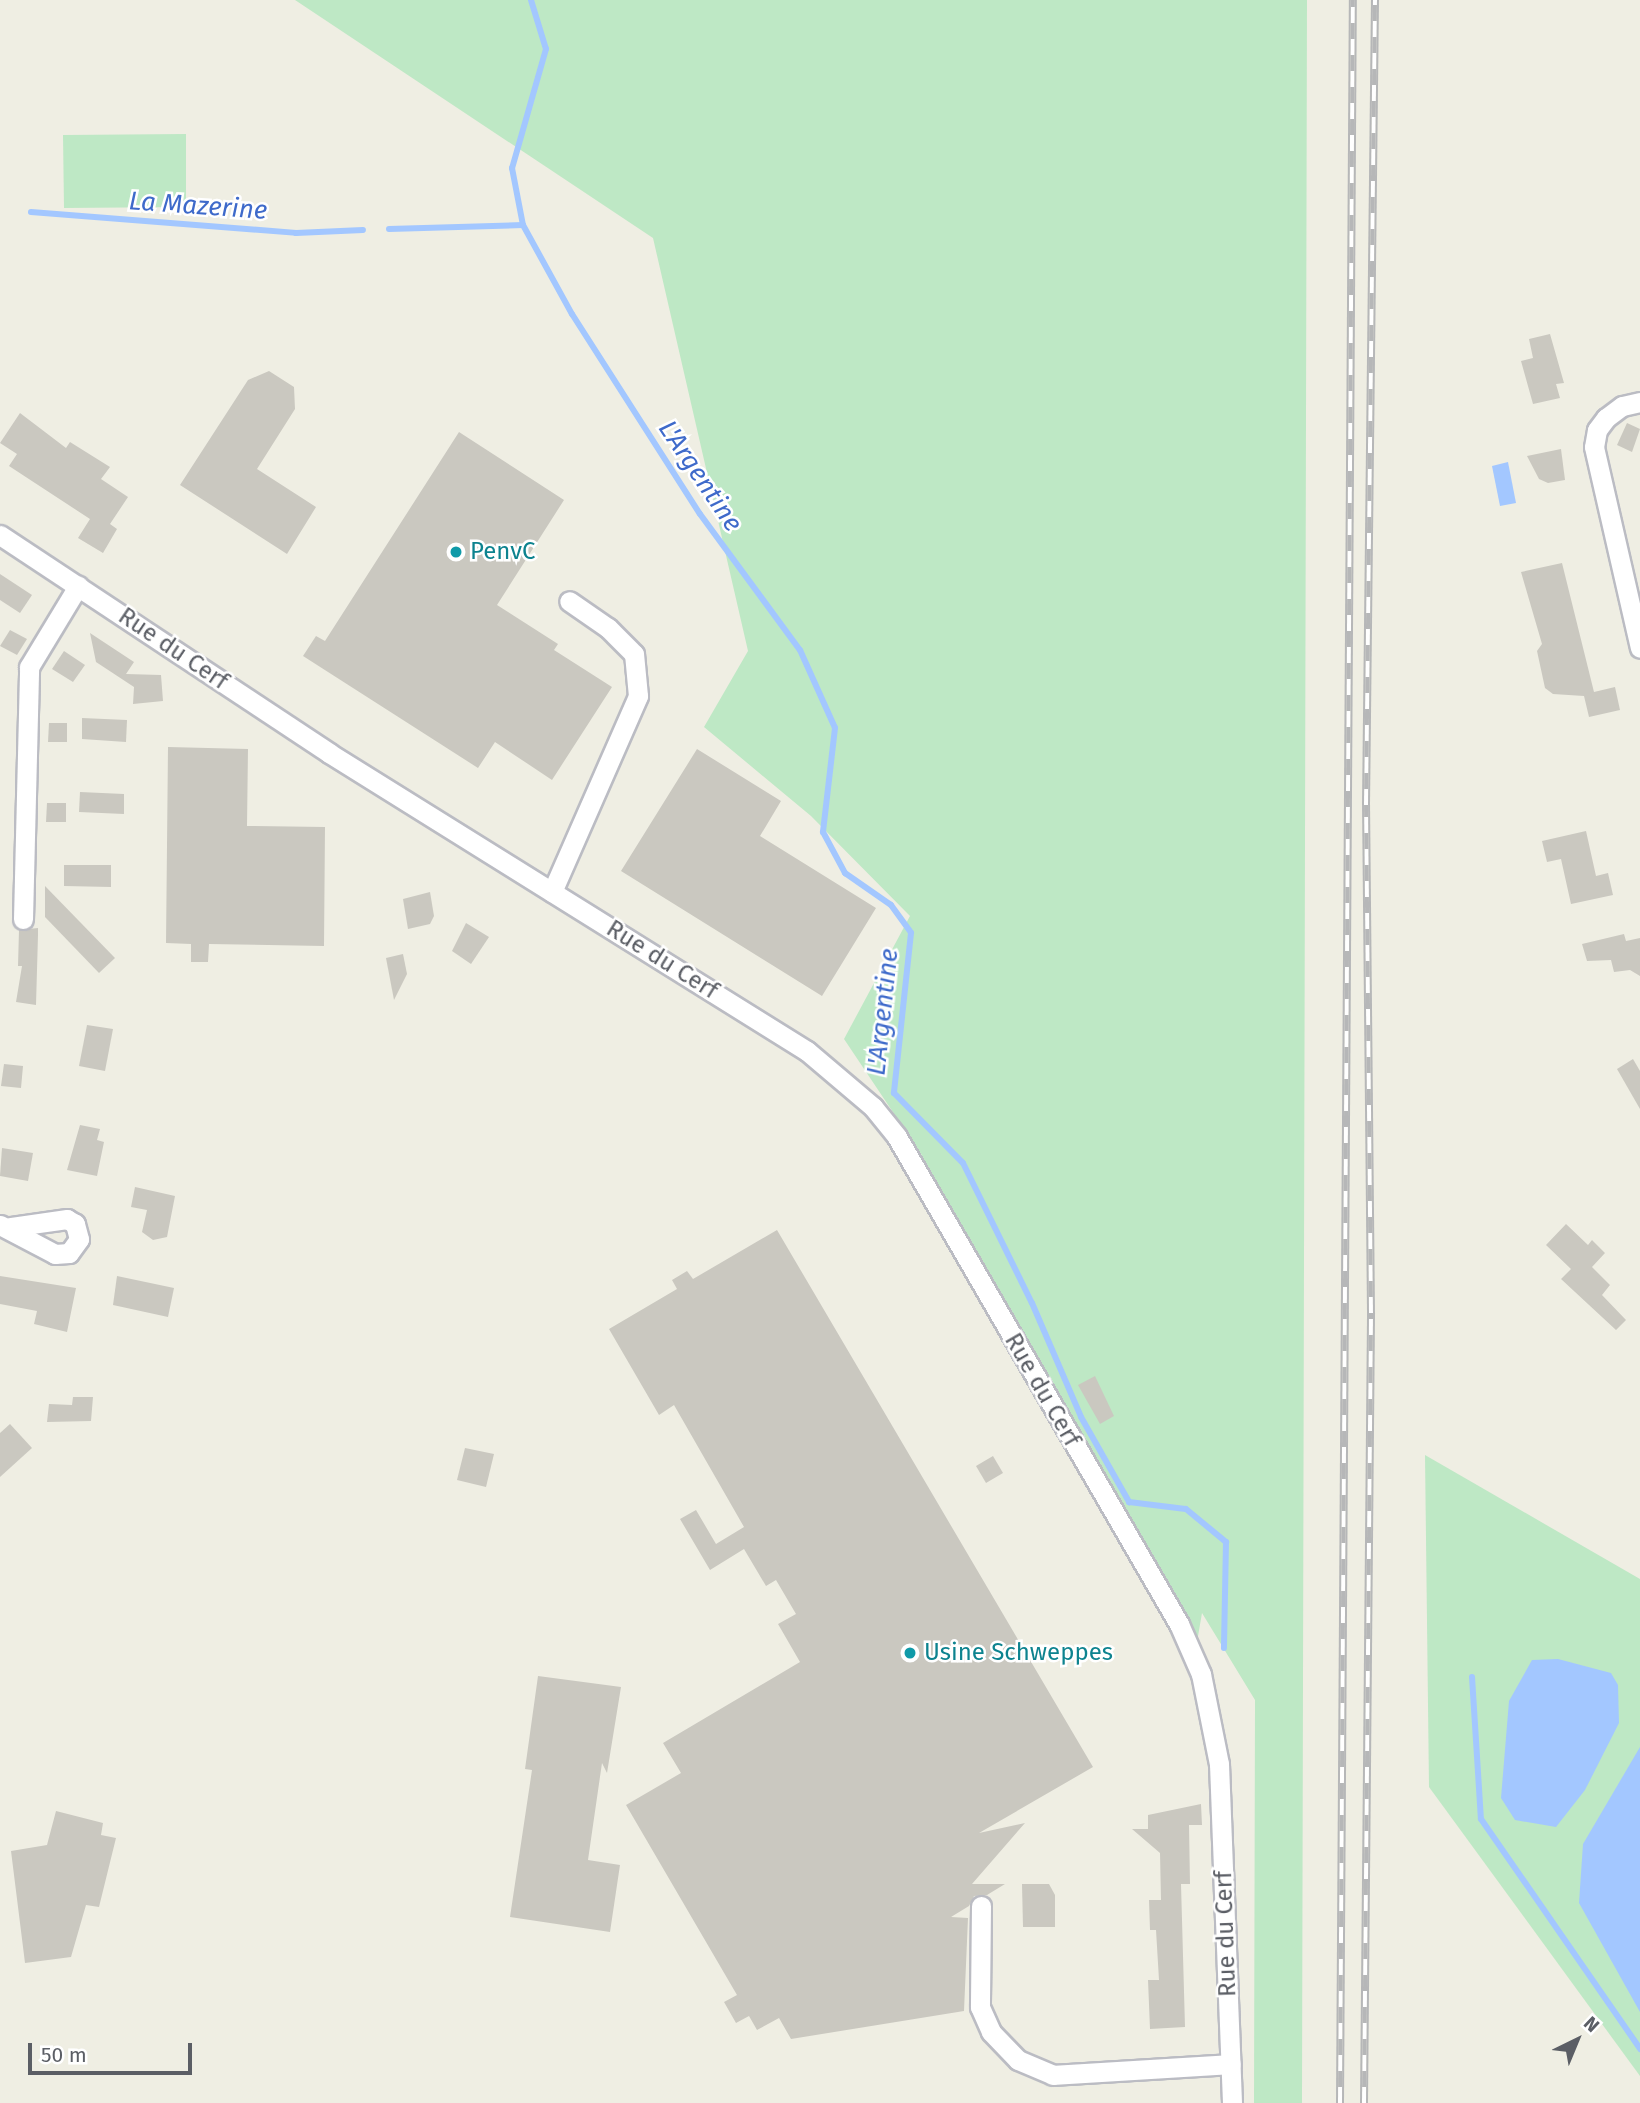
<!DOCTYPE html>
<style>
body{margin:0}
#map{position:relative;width:1640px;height:2103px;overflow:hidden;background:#efeee3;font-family:"Fira Sans",sans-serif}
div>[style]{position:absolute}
.green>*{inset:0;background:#bee8c5}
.water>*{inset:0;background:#a3c7ff}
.stream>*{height:6px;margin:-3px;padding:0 3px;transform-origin:3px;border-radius:3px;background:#a3c7ff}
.building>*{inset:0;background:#cac8c0}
.roads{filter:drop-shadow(2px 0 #bbbcc3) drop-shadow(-2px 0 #bbbcc3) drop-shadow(0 2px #bbbcc3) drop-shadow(0 -2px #bbbcc3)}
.street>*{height:19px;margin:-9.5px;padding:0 9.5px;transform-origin:9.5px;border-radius:9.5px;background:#fff}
.rail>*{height:8px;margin-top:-4px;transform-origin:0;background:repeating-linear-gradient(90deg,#fff 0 16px,#b6b7b8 0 32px);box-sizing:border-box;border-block:2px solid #b6b7b8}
.dots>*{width:19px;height:19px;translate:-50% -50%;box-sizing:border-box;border:4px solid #fff;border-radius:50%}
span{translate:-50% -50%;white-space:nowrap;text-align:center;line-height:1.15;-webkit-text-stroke:5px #fff;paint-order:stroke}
.culture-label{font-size:24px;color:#0d838f}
.left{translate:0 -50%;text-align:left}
.street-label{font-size:24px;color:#5b5e65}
.water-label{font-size:26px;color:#3e6aca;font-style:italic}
.north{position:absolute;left:1542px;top:2005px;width:70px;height:70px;-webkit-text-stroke:5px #fff;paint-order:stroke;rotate:43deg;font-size:19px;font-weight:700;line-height:28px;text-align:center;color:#5b5e65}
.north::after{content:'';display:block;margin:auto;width:24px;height:32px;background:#5b5e65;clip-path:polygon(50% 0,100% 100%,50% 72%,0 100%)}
.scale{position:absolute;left:28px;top:2043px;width:164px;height:32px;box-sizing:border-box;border:4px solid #5b5e65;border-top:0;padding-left:9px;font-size:21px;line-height:24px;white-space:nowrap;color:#5b5e65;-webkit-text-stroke:5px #fff;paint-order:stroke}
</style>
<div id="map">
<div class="green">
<i style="clip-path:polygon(295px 0,1307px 0,1302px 2103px,1254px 2103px,1255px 1700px,1202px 1613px,1197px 1642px,924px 1170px,923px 1157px,844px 1039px,910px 916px,811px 816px,704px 727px,748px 651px,653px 238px)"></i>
<i style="clip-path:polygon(186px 134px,186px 207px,64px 208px,63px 135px)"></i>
<i style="clip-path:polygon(1425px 1455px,1640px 1579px,1640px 2076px,1429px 1787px)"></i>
</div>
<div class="water">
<i style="clip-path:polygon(1508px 462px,1516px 503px,1500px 506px,1492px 466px)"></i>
<i style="clip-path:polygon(1558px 1659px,1611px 1673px,1618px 1685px,1619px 1723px,1585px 1790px,1556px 1827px,1515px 1820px,1501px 1798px,1509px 1701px,1532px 1660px)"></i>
<i style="clip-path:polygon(1640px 1747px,1640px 2012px,1579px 1903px,1583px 1844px)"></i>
</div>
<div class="stream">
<i style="left:531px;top:0;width:51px;rotate:73deg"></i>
<i style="left:546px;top:49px;width:124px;rotate:105.9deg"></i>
<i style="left:512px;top:168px;width:58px;rotate:79.1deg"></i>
<i style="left:523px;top:225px;width:102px;rotate:61.2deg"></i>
<i style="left:572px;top:314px;width:237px;rotate:57.4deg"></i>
<i style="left:700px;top:514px;width:169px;rotate:53.7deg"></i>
<i style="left:800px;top:650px;width:85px;rotate:65.8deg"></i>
<i style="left:835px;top:728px;width:105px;rotate:96.6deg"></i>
<i style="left:823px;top:832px;width:47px;rotate:61.8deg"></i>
<i style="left:845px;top:873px;width:56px;rotate:34.8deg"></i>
<i style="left:891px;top:905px;width:34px;rotate:54deg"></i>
<i style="left:911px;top:933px;width:161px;rotate:96.1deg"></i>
<i style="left:894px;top:1093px;width:98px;rotate:45.4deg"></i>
<i style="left:963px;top:1163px;width:156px;rotate:63.8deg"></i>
<i style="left:1032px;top:1303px;width:124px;rotate:66.7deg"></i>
<i style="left:1081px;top:1417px;width:98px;rotate:60.5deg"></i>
<i style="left:1129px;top:1502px;width:57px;rotate:7deg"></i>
<i style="left:1186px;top:1509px;width:52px;rotate:39.5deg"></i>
<i style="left:1226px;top:1542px;width:106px;rotate:91.1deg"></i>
<i style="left:31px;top:212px;width:266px;rotate:4.5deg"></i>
<i style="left:296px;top:233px;width:67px;rotate:-2.6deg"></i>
<i style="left:389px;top:229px;width:134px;rotate:-1.7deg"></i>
<i style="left:1472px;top:1677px;width:142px;rotate:86.4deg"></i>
<i style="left:1481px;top:1819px;width:280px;rotate:55.3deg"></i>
</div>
<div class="building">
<i style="clip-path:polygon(1550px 334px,1564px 383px,1556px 384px,1560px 398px,1533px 404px,1521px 361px,1533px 358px,1529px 339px)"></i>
<i style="clip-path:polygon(269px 371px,294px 387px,295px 409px,257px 469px,316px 507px,287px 554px,180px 485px,248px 380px)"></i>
<i style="clip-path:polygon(20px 413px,66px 448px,70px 442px,110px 467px,101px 479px,128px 497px,110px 524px,117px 529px,103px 553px,78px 538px,90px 519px,9px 466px,17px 454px,0 443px)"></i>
<i style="clip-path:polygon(1627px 423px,1640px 429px,1632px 452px,1617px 445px)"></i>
<i style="clip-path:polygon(459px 432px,564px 500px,497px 605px,558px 644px,554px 650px,612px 687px,552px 780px,495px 742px,478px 768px,303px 656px,316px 636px,325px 641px)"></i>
<i style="clip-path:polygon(1561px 449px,1565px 480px,1548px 483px,1539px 479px,1527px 456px)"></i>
<i style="clip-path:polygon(1562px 563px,1594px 692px,1615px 687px,1620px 710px,1589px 717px,1584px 696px,1553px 694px,1545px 688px,1537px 651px,1542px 644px,1521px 572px)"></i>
<i style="clip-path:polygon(0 574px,32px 595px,20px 613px,0 600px)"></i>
<i style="clip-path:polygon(10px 630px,27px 639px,17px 655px,0 646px)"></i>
<i style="clip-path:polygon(90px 633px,134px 662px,126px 674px,161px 675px,163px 701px,133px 704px,134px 687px,96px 662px)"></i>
<i style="clip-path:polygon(64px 651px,85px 665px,73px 682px,52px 669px)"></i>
<i style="clip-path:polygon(82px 718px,127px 720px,126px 742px,82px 739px)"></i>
<i style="clip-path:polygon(49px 723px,67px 723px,67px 742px,48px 742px)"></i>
<i style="clip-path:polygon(168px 747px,248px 749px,247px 826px,325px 827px,324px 946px,209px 944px,208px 962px,191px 962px,191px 944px,166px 943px)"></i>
<i style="clip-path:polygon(697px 749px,781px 801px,760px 836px,876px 908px,822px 996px,621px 871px)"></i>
<i style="clip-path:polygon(80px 792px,124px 794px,124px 814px,79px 812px)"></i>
<i style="clip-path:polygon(47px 803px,66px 803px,66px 822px,46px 822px)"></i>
<i style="clip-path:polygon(1586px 831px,1596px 876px,1608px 873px,1613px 895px,1571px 904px,1561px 859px,1547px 862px,1542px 841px)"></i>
<i style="clip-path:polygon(64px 865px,111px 865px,111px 887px,64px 886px)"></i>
<i style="clip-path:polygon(45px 886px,115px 958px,99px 973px,45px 917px)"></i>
<i style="clip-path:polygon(430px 892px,434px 916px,430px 924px,408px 929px,403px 899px)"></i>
<i style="clip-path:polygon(466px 923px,489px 937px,471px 964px,452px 951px)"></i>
<i style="clip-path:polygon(38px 928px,38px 935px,36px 1005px,16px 1002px,22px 966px,18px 966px,19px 930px)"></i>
<i style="clip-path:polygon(1624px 934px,1626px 941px,1640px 938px,1640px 976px,1630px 970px,1614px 972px,1611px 960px,1587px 961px,1582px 944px)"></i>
<i style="clip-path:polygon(403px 954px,407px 974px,394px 1000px,386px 958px)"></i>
<i style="clip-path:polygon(87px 1025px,113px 1029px,105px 1071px,79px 1066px)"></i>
<i style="clip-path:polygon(1633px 1059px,1640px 1071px,1640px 1109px,1617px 1069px)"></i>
<i style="clip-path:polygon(4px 1064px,23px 1066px,21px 1088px,1px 1086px)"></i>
<i style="clip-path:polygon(80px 1125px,100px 1129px,97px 1140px,104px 1142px,97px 1176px,67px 1170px)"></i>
<i style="clip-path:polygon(2px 1148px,33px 1153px,28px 1181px,0 1176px)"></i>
<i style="clip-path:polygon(135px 1187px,175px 1196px,167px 1237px,153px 1240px,142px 1232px,147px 1210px,131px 1207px)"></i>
<i style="clip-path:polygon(1566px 1224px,1588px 1245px,1592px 1240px,1605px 1253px,1592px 1267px,1610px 1285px,1602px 1295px,1626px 1320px,1616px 1330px,1561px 1279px,1571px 1269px,1546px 1245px)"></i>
<i style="clip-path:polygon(777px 1230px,1093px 1767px,979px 1833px,1025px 1823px,972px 1884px,1005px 1884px,987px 1895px,974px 1896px,969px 1906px,951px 1917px,968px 1918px,964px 2011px,791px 2039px,779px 2018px,757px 2030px,749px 2016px,736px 2023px,724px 2002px,737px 1995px,626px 1805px,681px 1773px,663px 1743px,800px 1662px,778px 1624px,796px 1614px,776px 1580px,766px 1586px,744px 1549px,710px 1570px,680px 1519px,696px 1510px,716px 1544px,744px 1527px,674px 1405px,659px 1415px,609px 1329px,677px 1289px,672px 1280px,687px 1271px,693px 1279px)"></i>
<i style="clip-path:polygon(0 1276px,76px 1288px,67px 1332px,34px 1324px,37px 1311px,0 1304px)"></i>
<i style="clip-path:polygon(117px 1276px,174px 1288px,168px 1317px,113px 1305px)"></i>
<i style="clip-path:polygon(1095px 1376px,1114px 1416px,1100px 1424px,1078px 1385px)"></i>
<i style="clip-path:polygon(73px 1397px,93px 1397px,91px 1421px,47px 1422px,49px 1404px,72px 1405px)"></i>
<i style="clip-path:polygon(10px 1424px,32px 1448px,0 1477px,0 1433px)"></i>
<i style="clip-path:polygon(465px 1448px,494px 1454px,486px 1487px,457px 1480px)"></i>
<i style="clip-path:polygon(993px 1456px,1003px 1473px,986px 1483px,976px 1466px)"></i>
<i style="clip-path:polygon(538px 1676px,621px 1687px,607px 1773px,602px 1763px,588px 1860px,620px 1865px,610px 1932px,510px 1917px,532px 1770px,525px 1769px)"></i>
<i style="clip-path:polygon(1201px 1804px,1202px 1825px,1189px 1825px,1190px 1884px,1181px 1884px,1185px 2027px,1150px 2029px,1148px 1980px,1159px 1980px,1156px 1930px,1150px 1930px,1149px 1900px,1161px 1900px,1160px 1853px,1132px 1829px,1148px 1829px,1148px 1815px)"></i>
<i style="clip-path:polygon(56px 1811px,103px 1823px,101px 1835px,116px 1838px,99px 1907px,86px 1905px,71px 1957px,25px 1963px,11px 1851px,47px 1845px)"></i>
<i style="clip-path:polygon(1022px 1884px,1049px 1884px,1055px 1895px,1055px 1927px,1023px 1927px)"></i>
</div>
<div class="roads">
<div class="street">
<i style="left:1640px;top:402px;width:18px;rotate:167deg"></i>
<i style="left:1622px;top:406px;width:20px;rotate:143deg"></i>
<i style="left:1606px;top:418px;width:15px;rotate:127deg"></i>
<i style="left:1597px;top:430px;width:17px;rotate:100deg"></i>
<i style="left:1594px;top:447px;width:206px;rotate:77.1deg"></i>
<i style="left:0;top:535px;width:395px;rotate:33.5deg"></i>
<i style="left:329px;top:753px;width:563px;rotate:31.94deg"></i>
<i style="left:807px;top:1051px;width:87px;rotate:40.3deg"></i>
<i style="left:873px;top:1107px;width:38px;rotate:51deg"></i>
<i style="left:897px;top:1137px;width:563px;rotate:59.93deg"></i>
<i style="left:1179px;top:1624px;width:55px;rotate:66.3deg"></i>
<i style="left:1201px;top:1674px;width:92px;rotate:78.7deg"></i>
<i style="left:1219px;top:1764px;width:339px;rotate:87.8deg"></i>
<i style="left:552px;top:892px;width:214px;rotate:-66.3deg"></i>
<i style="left:638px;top:696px;width:42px;rotate:-95.4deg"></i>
<i style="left:634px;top:654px;width:37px;rotate:-135deg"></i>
<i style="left:608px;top:628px;width:47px;rotate:-145.3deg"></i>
<i style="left:23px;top:919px;width:252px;rotate:-88.6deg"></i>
<i style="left:29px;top:667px;width:95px;rotate:-58.8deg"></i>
<i style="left:0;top:1225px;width:62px;rotate:27.8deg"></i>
<i style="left:55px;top:1254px;width:14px;rotate:-4deg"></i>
<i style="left:69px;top:1253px;width:17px;rotate:-54deg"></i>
<i style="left:79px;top:1239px;width:16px;rotate:-105deg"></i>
<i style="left:75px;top:1224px;width:9px;rotate:-148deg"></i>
<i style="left:67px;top:1219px;width:58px;rotate:172deg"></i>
<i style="left:981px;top:1906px;width:101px;rotate:90.6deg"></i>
<i style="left:980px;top:2007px;width:27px;rotate:66deg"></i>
<i style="left:991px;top:2032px;width:39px;rotate:46deg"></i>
<i style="left:1018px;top:2060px;width:38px;rotate:23deg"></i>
<i style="left:1053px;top:2075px;width:178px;rotate:-3.5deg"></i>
</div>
</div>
<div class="rail">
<i style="left:1340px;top:2103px;width:2103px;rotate:-89.65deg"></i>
<i style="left:1364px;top:2103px;width:790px;rotate:-89.49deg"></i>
<i style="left:1371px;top:1313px;width:508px;rotate:-90.56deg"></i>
<i style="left:1366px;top:805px;width:805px;rotate:-89.36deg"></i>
</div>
<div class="dots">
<i style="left:456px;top:552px;background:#0f9aa8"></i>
<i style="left:910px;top:1653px;background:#0f9aa8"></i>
</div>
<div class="culture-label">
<span class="left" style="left:470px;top:552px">PenvC</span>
<span class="left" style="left:924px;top:1653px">Usine Schweppes</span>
</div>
<div class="street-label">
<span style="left:173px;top:649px;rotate:34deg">Rue du Cerf</span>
<span style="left:662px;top:960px;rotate:32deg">Rue du Cerf</span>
<span style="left:1042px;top:1390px;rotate:60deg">Rue du Cerf</span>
<span style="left:1226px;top:1934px;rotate:-92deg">Rue du Cerf</span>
</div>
<div class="water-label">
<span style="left:198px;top:206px;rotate:4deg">La Mazerine</span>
<span style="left:700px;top:476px;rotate:56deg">L'Argentine</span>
<span style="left:883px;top:1012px;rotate:-84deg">L'Argentine</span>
</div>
<div class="north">N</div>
<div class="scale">50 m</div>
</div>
